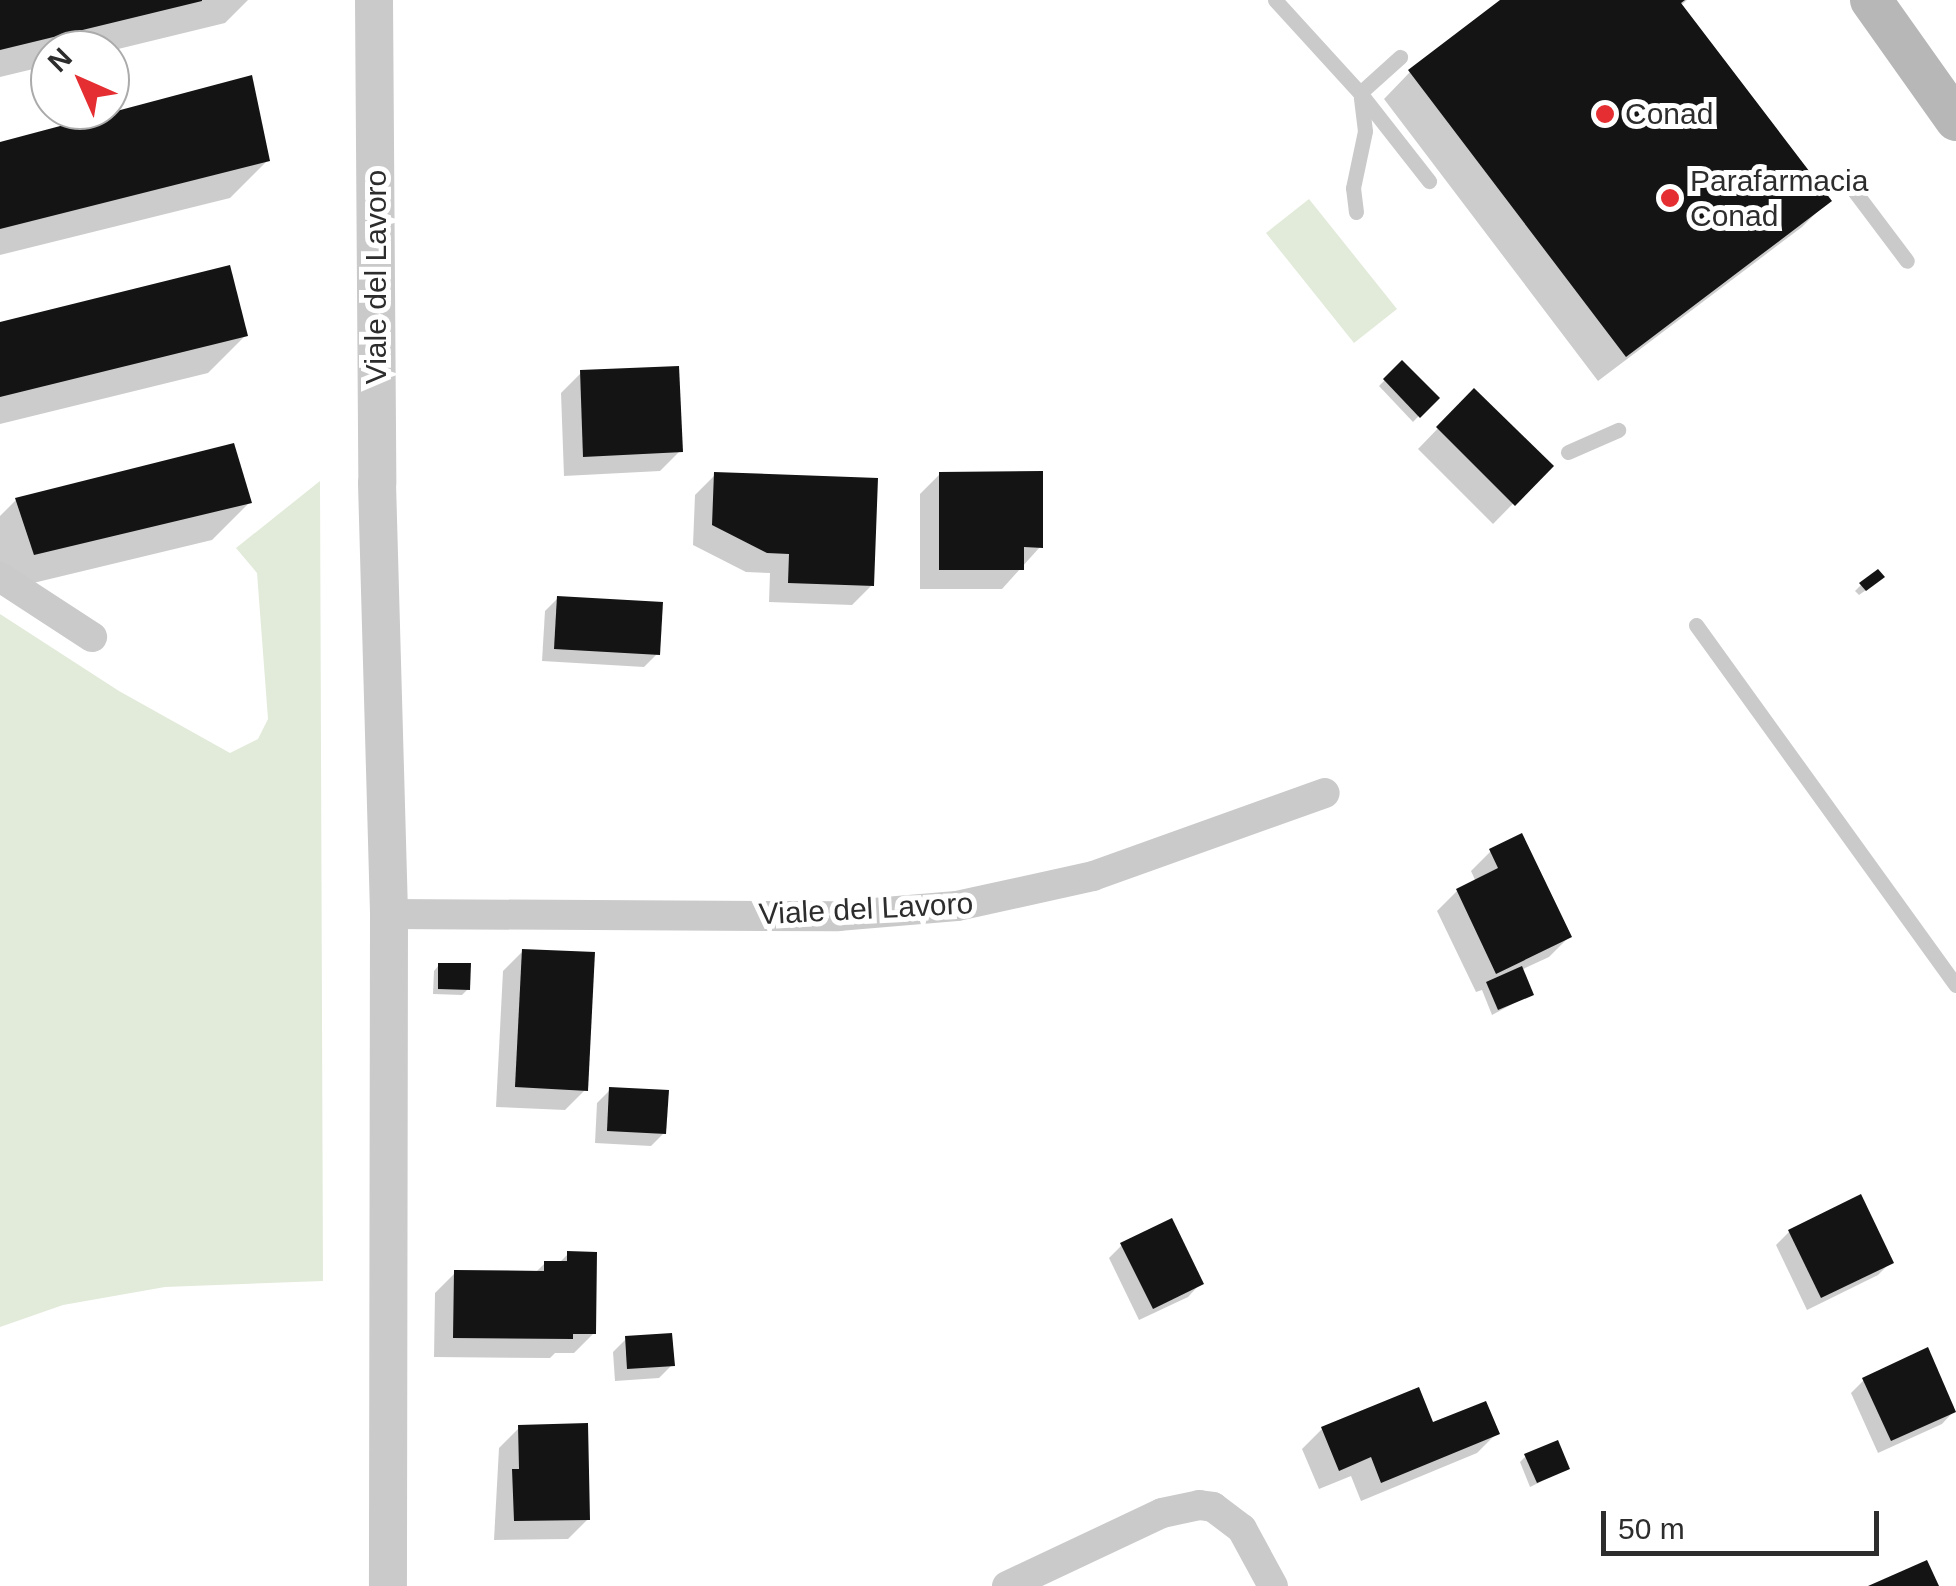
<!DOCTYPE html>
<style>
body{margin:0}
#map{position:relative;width:1956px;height:1586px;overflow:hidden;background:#fff;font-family:Arial,sans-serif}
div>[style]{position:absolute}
.green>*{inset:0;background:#e2ebda}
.shadow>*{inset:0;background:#0003}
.building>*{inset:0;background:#141414}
.service>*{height:15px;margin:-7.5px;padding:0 7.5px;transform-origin:7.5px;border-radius:7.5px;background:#cacaca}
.minor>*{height:30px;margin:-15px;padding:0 15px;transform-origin:15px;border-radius:15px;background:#cacaca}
.tertiary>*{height:38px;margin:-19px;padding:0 19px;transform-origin:19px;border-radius:19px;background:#cacaca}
.secondary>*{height:42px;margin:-21px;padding:0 21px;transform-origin:21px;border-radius:21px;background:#b7b7b7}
.dots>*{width:28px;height:28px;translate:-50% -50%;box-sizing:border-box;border:5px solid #fff;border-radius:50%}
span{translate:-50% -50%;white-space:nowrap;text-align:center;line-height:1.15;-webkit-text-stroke:10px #fff;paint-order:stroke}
.poi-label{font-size:30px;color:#2d2d2d}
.left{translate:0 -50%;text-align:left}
.street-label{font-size:30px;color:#2d2d2d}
.north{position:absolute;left:30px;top:30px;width:100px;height:100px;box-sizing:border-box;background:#fff;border:2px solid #ababab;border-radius:50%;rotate:315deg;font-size:28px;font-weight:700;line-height:40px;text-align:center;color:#2d2d2d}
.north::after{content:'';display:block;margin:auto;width:35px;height:45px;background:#e42e31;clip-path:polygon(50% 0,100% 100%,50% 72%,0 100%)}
.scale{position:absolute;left:1601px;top:1511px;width:278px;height:45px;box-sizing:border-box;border:5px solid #2d2d2d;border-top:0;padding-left:12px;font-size:30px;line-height:35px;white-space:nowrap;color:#2d2d2d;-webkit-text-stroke:8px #fff;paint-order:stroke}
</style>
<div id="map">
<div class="green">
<i style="clip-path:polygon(1309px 199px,1397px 309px,1354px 343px,1266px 233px)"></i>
<i style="clip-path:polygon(320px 481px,323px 1281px,165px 1287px,63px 1305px,0 1327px,0 614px,119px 691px,230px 753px,258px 739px,268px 719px,257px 573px,236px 548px)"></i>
</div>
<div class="shadow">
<i style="clip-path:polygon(0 0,248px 0,225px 23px,110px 51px,50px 50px,50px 65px,0 77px)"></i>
<i style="clip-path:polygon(1504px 0,1687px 0,1680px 6px,1828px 201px,1802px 227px,1598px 381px,1384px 99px,1410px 72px)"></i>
<i style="clip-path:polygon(0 144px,267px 161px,230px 198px,0 255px)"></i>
<i style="clip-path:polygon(0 325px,245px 336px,208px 373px,0 424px)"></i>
<i style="clip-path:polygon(1402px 363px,1436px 398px,1413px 422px,1379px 386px)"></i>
<i style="clip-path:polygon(581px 373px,680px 451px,660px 471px,564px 476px,561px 393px)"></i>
<i style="clip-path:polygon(1474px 391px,1550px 466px,1493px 524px,1418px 449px)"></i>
<i style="clip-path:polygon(940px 474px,1040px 547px,1002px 589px,920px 589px,920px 494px)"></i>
<i style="clip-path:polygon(715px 475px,872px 585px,852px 605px,769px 602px,770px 573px,746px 572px,693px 545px,695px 495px)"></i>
<i style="clip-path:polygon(16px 500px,249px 503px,212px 540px,0 591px,0 516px)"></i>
<i style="clip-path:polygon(1876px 583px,1859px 595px,1855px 591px,1861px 585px)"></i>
<i style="clip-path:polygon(558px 598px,657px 654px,644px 667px,542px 661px,545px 611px)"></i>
<i style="clip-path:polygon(1491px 851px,1569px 937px,1549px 957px,1521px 970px,1531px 994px,1492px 1015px,1482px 990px,1476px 992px,1437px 911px,1457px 891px,1476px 882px,1471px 871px)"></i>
<i style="clip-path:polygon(523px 951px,585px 1090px,565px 1110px,496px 1107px,503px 971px)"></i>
<i style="clip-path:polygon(439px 965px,468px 989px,462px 995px,433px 994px,434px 971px)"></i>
<i style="clip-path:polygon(610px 1090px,664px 1133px,651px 1146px,595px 1143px,597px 1103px)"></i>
<i style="clip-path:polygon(1789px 1232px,1891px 1262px,1878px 1275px,1807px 1310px,1776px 1245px)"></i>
<i style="clip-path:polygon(1122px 1245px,1201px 1283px,1188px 1297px,1139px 1320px,1109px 1258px)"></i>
<i style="clip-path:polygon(568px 1254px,594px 1333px,574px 1353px,555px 1353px,550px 1358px,434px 1357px,435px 1293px,455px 1273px,534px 1274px,545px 1263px,559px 1263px)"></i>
<i style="clip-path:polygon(626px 1339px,672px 1365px,659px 1378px,615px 1381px,613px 1352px)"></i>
<i style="clip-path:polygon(1864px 1380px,1955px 1410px,1942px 1424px,1878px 1453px,1851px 1393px)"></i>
<i style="clip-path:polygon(1432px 1426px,1497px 1433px,1477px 1453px,1361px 1501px,1351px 1476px,1319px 1489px,1302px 1449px,1322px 1429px)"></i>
<i style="clip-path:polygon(519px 1428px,588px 1519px,568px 1539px,494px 1540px,499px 1448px)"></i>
<i style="clip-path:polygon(1526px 1456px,1567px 1469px,1530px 1487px,1520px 1462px)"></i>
</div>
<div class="building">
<i style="clip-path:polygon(0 0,202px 0,202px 1px,0 50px)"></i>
<i style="clip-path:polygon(1500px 0,1685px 0,1681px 3px,1832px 201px,1626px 357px,1408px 70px)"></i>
<i style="clip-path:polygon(252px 75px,270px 161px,0 229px,0 142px)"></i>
<i style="clip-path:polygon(230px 265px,248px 336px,0 397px,0 322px)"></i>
<i style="clip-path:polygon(1402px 360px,1440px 398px,1420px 418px,1383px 379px)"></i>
<i style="clip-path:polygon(679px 366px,683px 452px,583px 457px,580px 370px)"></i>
<i style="clip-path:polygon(1474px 388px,1554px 466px,1515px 506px,1436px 427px)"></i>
<i style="clip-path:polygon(234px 443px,252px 503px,34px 555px,15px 498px)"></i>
<i style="clip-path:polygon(1043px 471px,1043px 548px,1024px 547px,1024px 570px,939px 570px,939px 472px)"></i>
<i style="clip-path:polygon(714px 472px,878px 478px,874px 586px,788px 583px,789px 554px,767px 553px,712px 525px)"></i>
<i style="clip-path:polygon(1878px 569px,1885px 577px,1866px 591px,1859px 583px)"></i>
<i style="clip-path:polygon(557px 596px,663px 602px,660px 655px,554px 649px)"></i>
<i style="clip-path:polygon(1522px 833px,1572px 937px,1496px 974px,1456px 889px,1498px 868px,1489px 849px)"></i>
<i style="clip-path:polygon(522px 949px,595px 952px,588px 1091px,515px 1087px)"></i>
<i style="clip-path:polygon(438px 963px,471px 963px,470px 990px,438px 989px)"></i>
<i style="clip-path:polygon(1522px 966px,1534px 995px,1498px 1010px,1486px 982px)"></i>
<i style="clip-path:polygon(609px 1087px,669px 1090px,666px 1134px,607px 1131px)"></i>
<i style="clip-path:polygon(1861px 1194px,1894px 1263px,1821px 1298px,1788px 1230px)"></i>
<i style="clip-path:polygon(1172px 1218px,1204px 1284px,1153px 1309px,1120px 1243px)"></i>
<i style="clip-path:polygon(567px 1251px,597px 1252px,596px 1334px,573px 1334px,573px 1339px,453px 1338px,454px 1270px,544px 1271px,544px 1261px,567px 1261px)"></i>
<i style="clip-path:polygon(672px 1333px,675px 1366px,627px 1369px,625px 1336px)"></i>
<i style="clip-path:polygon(1928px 1347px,1956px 1412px,1891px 1441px,1862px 1378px)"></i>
<i style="clip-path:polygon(1419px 1387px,1433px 1422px,1486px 1401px,1500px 1434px,1381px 1483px,1371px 1457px,1339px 1471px,1321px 1427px)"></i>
<i style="clip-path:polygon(588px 1423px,590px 1520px,514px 1521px,512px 1469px,519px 1469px,518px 1425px)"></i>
<i style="clip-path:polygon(1558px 1440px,1570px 1469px,1537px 1483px,1524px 1454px)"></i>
<i style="clip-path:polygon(1927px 1560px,1939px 1586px,1868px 1586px)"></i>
</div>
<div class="service">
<i style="left:1275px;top:0;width:126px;rotate:47.6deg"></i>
<i style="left:1360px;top:93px;width:112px;rotate:51.9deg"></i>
<i style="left:1360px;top:93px;width:54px;rotate:-42deg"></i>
<i style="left:1849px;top:184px;width:96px;rotate:53deg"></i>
<i style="left:1356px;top:212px;width:24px;rotate:-97deg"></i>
<i style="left:1353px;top:188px;width:58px;rotate:-78.1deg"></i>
<i style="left:1365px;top:131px;width:34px;rotate:-97deg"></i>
<i style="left:1568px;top:452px;width:55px;rotate:-23.7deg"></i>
<i style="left:1696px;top:625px;width:444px;rotate:54.2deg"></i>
</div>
<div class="minor">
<i style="left:0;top:577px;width:110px;rotate:33.1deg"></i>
<i style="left:389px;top:914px;width:449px;rotate:0.3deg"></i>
<i style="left:838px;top:916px;width:119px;rotate:-4.8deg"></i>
<i style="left:957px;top:906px;width:139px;rotate:-12.4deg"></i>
<i style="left:1093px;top:876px;width:246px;rotate:-19.7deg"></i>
<i style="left:1007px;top:1586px;width:171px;rotate:-25.2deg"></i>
<i style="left:1162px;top:1513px;width:38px;rotate:-12deg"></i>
<i style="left:1199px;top:1505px;width:14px;rotate:8deg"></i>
<i style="left:1213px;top:1507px;width:36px;rotate:37deg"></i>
<i style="left:1242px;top:1529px;width:65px;rotate:61.5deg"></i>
</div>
<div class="tertiary">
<i style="left:374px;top:0;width:483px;rotate:89.6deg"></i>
<i style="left:377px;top:483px;width:431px;rotate:88.4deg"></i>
<i style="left:389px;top:914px;width:672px;rotate:90.09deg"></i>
</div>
<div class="secondary">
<i style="left:1871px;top:0;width:147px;rotate:54.7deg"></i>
</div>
<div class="dots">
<i style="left:1605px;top:114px;background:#e42e31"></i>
<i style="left:1670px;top:198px;background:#e42e31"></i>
</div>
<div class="poi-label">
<span class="left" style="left:1625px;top:114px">Conad</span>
<span class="left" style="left:1690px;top:198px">Parafarmacia<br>Conad</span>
</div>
<div class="street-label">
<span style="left:376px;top:277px;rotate:-90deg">Viale del Lavoro</span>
<span style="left:866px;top:909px;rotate:-3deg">Viale del Lavoro</span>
</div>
<div class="north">N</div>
<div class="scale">50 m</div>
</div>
